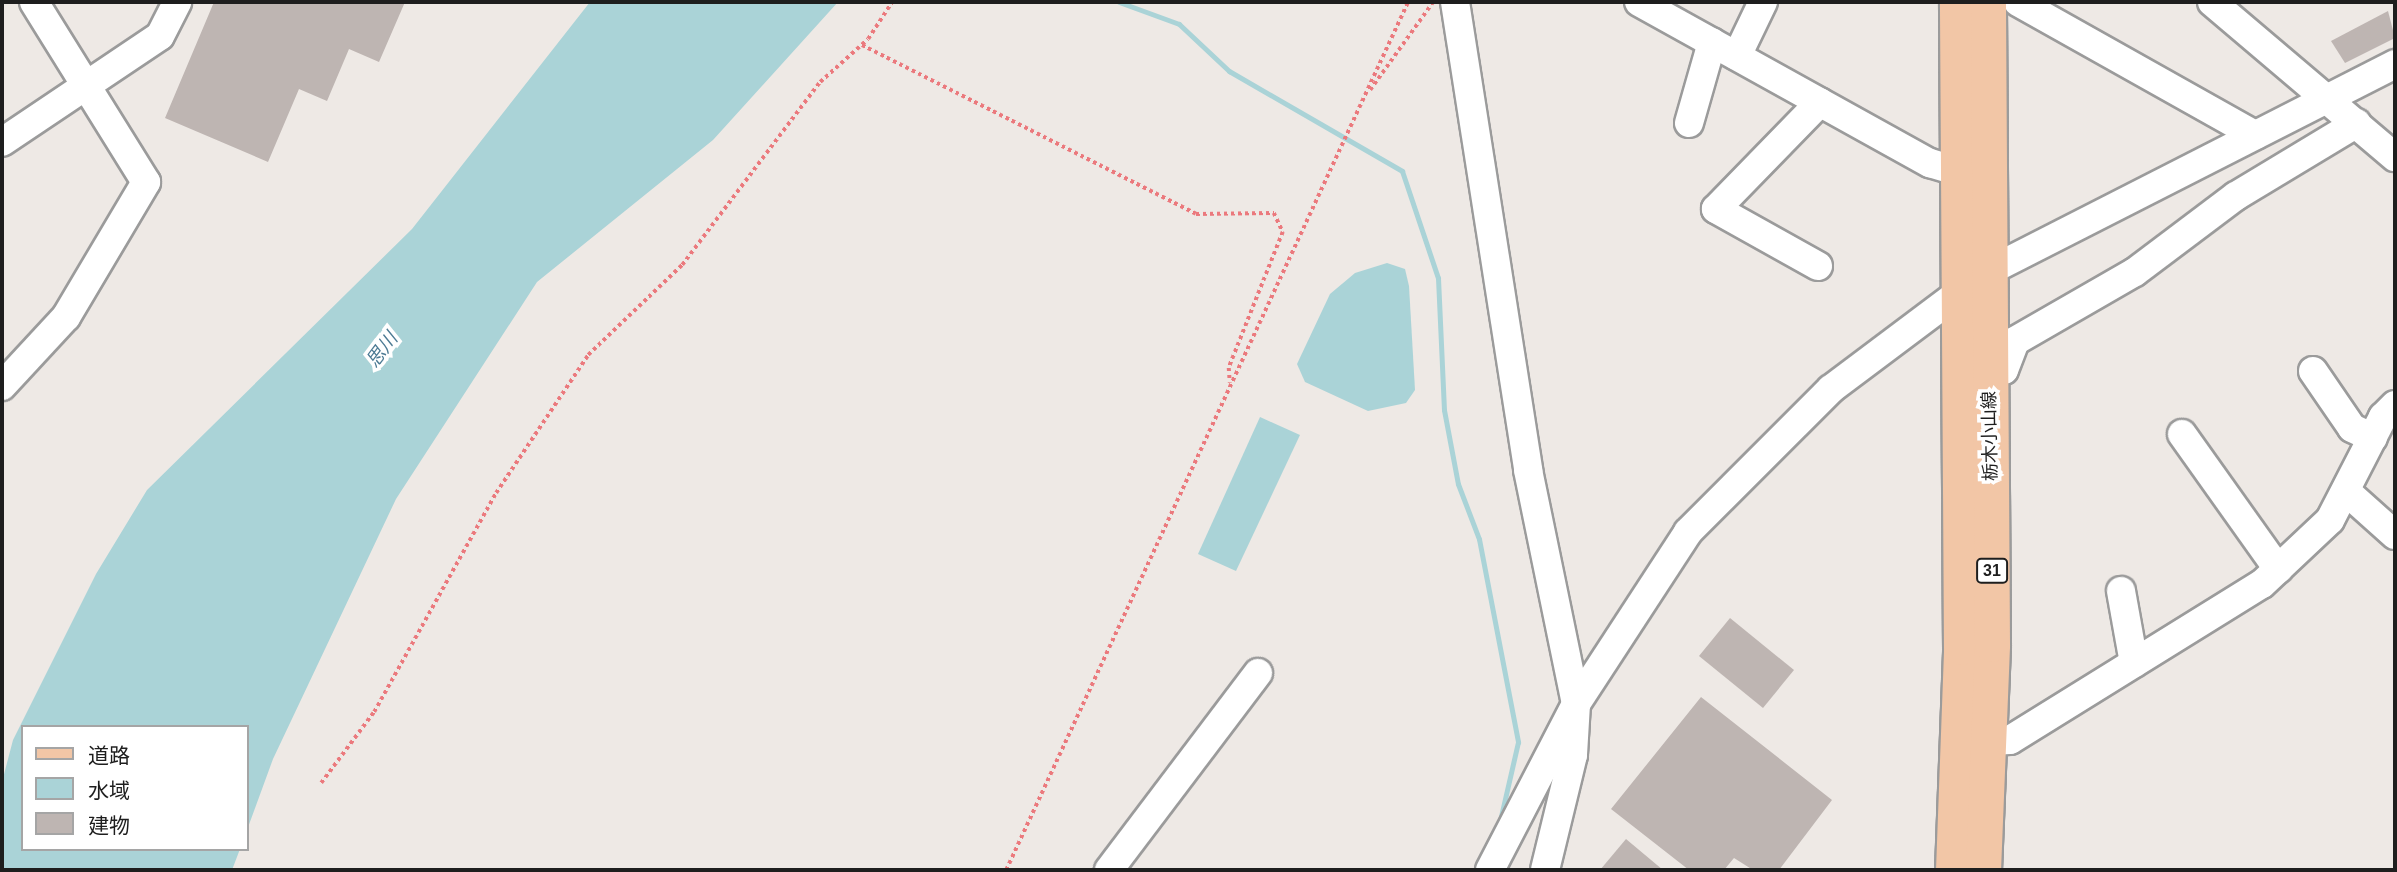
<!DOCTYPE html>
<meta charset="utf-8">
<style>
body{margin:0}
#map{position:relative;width:2397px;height:872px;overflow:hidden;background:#eee9e5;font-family:Arial,"Noto Sans JP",sans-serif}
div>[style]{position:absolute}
.water>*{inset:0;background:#aad3d7}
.stream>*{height:5px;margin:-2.5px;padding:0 2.5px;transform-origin:2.5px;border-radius:2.5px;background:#aad3d7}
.building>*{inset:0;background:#beb5b2}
.path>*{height:3.5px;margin-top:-1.75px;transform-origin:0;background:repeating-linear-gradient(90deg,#eb797d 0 3.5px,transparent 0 7px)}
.roads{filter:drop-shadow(2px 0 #9b9b9b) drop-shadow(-2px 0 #9b9b9b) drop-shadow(0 2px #9b9b9b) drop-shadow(0 -2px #9b9b9b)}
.minor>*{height:28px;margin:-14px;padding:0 14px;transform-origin:14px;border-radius:14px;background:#fff}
.major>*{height:35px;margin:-17.5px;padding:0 17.5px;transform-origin:17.5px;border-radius:17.5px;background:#f2c6a6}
span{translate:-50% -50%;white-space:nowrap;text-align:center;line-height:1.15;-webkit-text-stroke:7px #fff;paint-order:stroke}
.shield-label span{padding:2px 5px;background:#fff;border:2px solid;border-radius:5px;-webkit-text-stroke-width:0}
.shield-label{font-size:16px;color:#1e1e1e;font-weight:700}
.street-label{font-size:18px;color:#1e1e1e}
.water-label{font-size:19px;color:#4d7b94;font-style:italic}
.frame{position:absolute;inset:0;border:4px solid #1e1e1e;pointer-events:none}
.legend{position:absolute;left:21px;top:725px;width:228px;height:126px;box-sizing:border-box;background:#fff;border:2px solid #a5a5a5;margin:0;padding:9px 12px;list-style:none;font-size:21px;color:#1e1e1e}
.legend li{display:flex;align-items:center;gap:14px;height:35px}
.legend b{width:35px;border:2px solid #a5a5a5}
</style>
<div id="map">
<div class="water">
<i style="clip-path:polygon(590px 2px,838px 2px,713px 140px,537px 282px,396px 499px,273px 759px,247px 830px,247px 727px,23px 727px,23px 849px,240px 849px,232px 870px,2px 870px,2px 782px,13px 740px,96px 574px,147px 490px,412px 229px)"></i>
<i style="clip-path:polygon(1387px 263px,1405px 269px,1409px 286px,1415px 390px,1406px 403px,1368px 411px,1305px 382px,1297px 364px,1330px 294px,1355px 273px)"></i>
<i style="clip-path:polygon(1260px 417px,1300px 435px,1236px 571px,1198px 554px)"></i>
</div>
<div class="stream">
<i style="left:1119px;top:2px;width:64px;rotate:20.1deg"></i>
<i style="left:1179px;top:24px;width:69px;rotate:43.2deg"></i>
<i style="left:1229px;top:71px;width:200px;rotate:30deg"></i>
<i style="left:1402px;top:171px;width:113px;rotate:71.4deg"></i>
<i style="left:1438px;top:278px;width:132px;rotate:87.4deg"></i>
<i style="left:1444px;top:410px;width:75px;rotate:79.3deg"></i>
<i style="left:1458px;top:484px;width:59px;rotate:69.1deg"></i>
<i style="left:1479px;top:539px;width:207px;rotate:79.1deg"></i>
<i style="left:1518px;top:742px;width:89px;rotate:102.9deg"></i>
</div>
<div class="building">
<i style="clip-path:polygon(214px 2px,405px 2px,379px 62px,349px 49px,327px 101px,299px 89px,268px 162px,165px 118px)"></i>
<i style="clip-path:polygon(2388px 11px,2395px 38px,2345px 63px,2331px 41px)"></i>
<i style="clip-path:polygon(1730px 618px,1794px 670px,1763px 708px,1699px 656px)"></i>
<i style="clip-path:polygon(1701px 697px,1832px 800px,1779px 870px,1753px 870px,1734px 858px,1724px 870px,1689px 870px,1611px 809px)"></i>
<i style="clip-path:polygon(1626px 839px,1663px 870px,1600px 870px)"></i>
</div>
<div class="path">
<i style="left:862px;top:45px;width:374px;rotate:26.8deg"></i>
<i style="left:1196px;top:214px;width:78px;rotate:-0.7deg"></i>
<i style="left:1274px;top:213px;width:21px;rotate:65deg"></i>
<i style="left:1283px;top:232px;width:146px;rotate:111.7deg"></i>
<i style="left:1229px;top:368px;width:15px;rotate:86deg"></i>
<i style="left:1370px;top:90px;width:108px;rotate:-54.4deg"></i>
<i style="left:321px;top:783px;width:89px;rotate:-53.3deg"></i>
<i style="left:374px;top:712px;width:251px;rotate:-60.9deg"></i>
<i style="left:496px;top:493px;width:166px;rotate:-56.3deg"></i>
<i style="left:588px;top:355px;width:130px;rotate:-43.8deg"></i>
<i style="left:682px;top:265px;width:229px;rotate:-53deg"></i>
<i style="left:820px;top:82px;width:64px;rotate:-41.9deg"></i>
<i style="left:868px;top:39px;width:44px;rotate:-57deg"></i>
<i style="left:1006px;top:870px;width:957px;rotate:-65.15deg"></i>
</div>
<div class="roads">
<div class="minor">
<i style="left:1455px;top:2px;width:474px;rotate:81.1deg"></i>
<i style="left:1528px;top:470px;width:239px;rotate:78.4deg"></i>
<i style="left:1576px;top:704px;width:51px;rotate:93.4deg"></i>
<i style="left:1573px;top:755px;width:118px;rotate:103.7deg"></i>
<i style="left:1639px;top:2px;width:333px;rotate:29deg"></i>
<i style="left:1930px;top:163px;width:28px;rotate:17deg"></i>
<i style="left:2018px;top:2px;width:272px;rotate:29.3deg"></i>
<i style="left:2212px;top:2px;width:240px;rotate:40.3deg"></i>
<i style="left:1737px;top:56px;width:60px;rotate:-64.3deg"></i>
<i style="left:1689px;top:123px;width:84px;rotate:-74.1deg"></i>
<i style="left:2px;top:142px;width:190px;rotate:-33.9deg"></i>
<i style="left:160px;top:36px;width:38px;rotate:-63deg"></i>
<i style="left:1818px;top:266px;width:117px;rotate:-150.8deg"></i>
<i style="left:1716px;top:209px;width:149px;rotate:-45.8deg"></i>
<i style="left:2313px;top:371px;width:69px;rotate:55.6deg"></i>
<i style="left:2352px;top:428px;width:23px;rotate:25deg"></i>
<i style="left:1989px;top:372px;width:15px;rotate:-8deg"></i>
<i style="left:2004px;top:370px;width:31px;rotate:-69deg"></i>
<i style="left:2015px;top:341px;width:138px;rotate:-29.9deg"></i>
<i style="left:2135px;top:272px;width:126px;rotate:-37deg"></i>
<i style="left:2236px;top:196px;width:141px;rotate:-31.1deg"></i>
<i style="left:2px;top:386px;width:94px;rotate:-47.2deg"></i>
<i style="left:66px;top:317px;width:157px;rotate:-59.3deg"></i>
<i style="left:146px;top:182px;width:212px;rotate:-121.9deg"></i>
<i style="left:2182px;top:434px;width:166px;rotate:54.6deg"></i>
<i style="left:2348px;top:493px;width:63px;rotate:41.8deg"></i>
<i style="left:2121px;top:591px;width:73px;rotate:79.8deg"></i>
<i style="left:1970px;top:742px;width:40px;rotate:-2.9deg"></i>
<i style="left:2010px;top:740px;width:296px;rotate:-31.8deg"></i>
<i style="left:2262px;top:584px;width:93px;rotate:-43.3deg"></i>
<i style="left:2330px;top:520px;width:116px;rotate:-62.8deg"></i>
<i style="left:2383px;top:417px;width:17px;rotate:-45deg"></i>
<i style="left:1109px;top:870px;width:247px;rotate:-52.9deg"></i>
<i style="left:1490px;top:870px;width:187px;rotate:-62.6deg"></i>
<i style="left:1576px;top:704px;width:205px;rotate:-56.9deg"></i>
<i style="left:1688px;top:532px;width:202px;rotate:-45deg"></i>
<i style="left:1831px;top:389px;width:195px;rotate:-36.9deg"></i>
<i style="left:1987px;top:272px;width:458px;rotate:-27deg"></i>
</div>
<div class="major">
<i style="left:1953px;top:870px;width:223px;rotate:-87.9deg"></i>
<i style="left:1961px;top:647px;width:645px;rotate:-90.36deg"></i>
<i style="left:1983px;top:870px;width:226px;rotate:-87.7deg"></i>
<i style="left:1992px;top:644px;width:642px;rotate:-90.36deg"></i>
</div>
</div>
<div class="shield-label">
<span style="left:1992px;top:571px">31</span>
</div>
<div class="street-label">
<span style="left:1990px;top:436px;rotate:-91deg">栃木小山線</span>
</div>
<div class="water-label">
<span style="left:382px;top:350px;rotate:-53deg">思川</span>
</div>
<div class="frame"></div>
<ul class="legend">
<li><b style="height:9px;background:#f2c6a6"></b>道路</li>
<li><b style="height:19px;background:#aad3d7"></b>水域</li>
<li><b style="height:19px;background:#beb5b2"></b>建物</li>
</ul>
</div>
